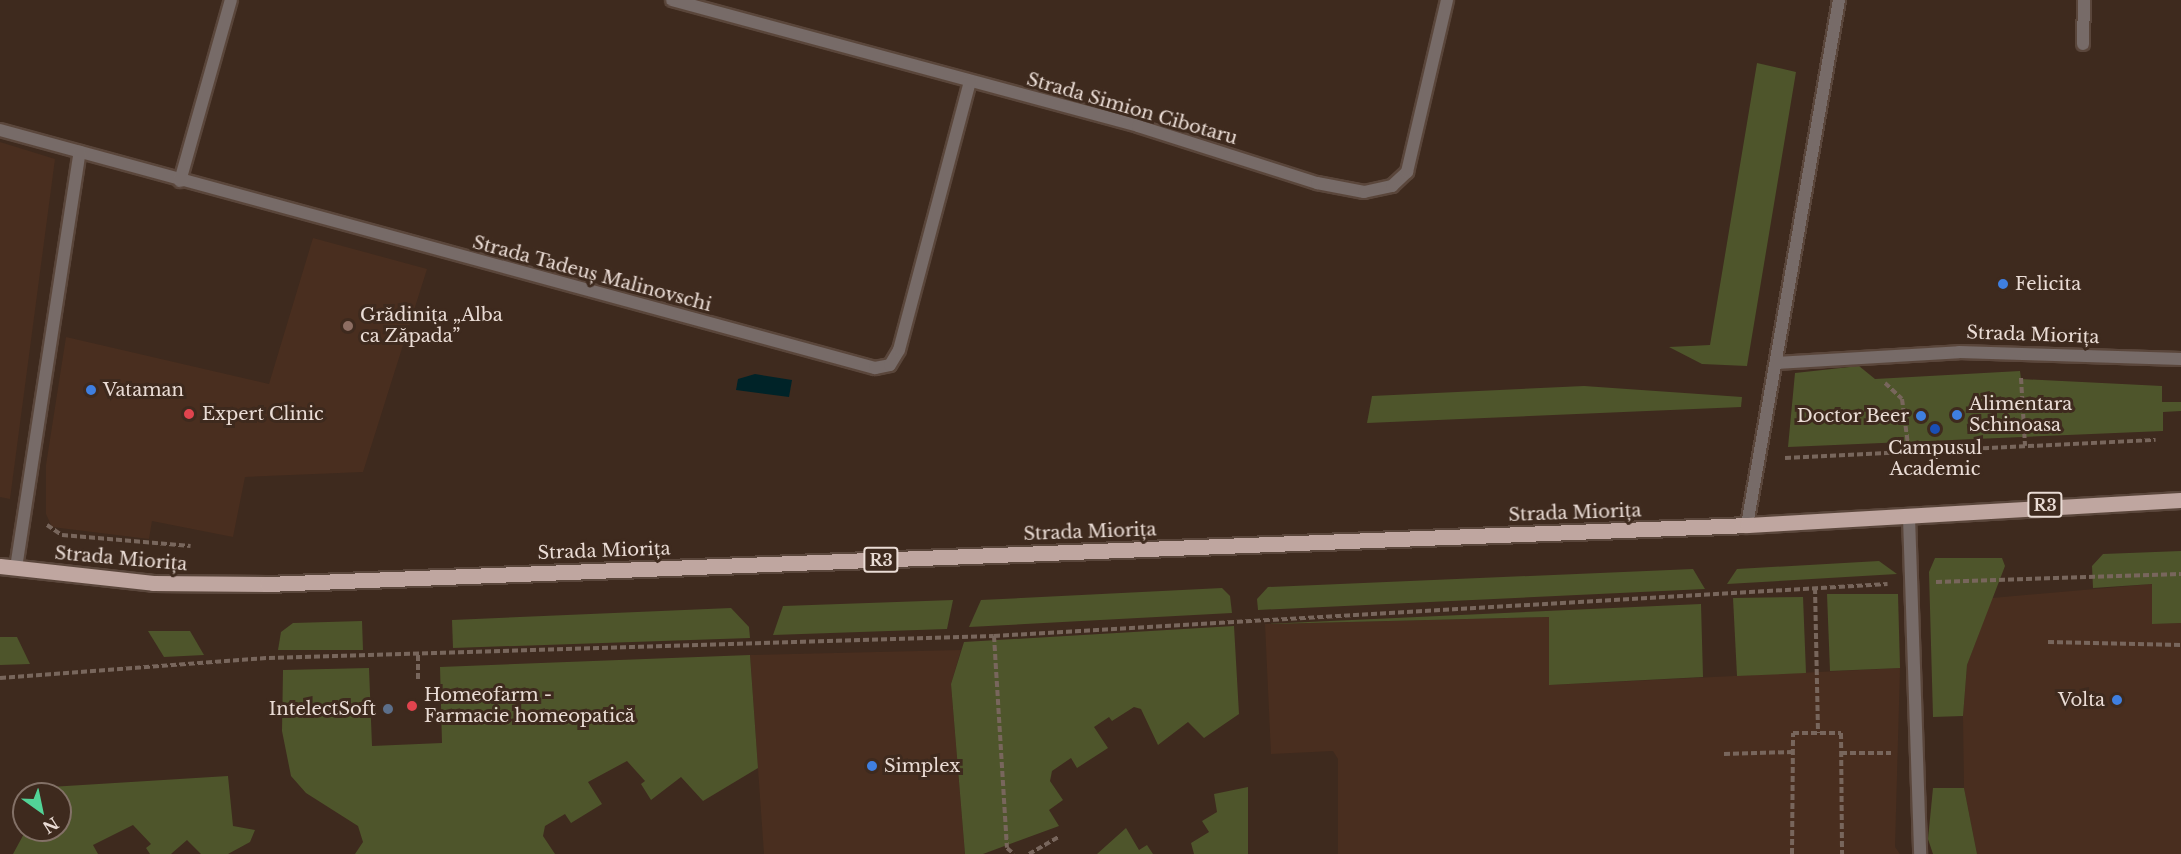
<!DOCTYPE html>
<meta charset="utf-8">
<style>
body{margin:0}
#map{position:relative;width:2181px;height:854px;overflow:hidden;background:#3e2a1e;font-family:"Libre Baskerville",serif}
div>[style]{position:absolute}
.built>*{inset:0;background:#492e1f}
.green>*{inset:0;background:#4e552b}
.water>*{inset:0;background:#002328}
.path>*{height:4px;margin-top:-2px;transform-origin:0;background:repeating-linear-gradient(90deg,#78665c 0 6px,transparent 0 9px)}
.roads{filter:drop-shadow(2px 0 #5a463b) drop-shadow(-2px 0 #5a463b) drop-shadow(0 2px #5a463b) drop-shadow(0 -2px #5a463b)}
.service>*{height:12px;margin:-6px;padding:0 6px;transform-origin:6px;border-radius:6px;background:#776b68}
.minor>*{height:12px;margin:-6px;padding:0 6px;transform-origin:6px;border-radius:6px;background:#776b68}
.primary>*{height:15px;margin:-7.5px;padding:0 7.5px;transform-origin:7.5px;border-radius:7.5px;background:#bfa6a0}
.dots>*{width:16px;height:16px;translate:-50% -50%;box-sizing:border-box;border:3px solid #3e2a1e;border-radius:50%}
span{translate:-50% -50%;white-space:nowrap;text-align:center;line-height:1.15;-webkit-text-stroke:6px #3e2a1e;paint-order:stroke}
.shield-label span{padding:2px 4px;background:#3e2a1e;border:2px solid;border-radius:4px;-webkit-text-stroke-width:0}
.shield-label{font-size:16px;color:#eadcd5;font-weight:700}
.street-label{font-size:18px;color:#eadcd5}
.poi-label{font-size:18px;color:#eadcd5}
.left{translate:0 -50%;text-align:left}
.right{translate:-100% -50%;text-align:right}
.north{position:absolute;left:12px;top:782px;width:60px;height:60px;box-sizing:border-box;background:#3e2a1e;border:2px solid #837167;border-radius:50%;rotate:147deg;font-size:16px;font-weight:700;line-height:24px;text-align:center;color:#eadcd5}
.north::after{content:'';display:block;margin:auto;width:21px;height:27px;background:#52d397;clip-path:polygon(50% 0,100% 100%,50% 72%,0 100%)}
</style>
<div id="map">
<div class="built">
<i style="clip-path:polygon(0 142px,55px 159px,10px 499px,0 497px)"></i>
<i style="clip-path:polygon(313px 238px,427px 269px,363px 472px,245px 477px,233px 537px,152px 521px,149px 539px,52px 527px,46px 514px,46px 465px,66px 337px,269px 384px)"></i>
<i style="clip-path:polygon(2152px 584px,2152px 624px,2181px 623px,2181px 854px,1977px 854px,1964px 788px,1963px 716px,1967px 665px,1992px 598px)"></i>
<i style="clip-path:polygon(1549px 617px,1550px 685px,1900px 668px,1895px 847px,1900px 854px,1338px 854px,1338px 759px,1333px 751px,1271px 754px,1265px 624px)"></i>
<i style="clip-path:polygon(961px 650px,951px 684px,965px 854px,764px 854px,750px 655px)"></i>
</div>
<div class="green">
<i style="clip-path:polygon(1757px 63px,1796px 72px,1747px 366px,1702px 364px,1669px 347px,1710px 345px)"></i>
<i style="clip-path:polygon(1859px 366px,1875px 379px,2020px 371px,2021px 379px,2162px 386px,2162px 402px,2181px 402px,2181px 411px,2163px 412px,2163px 431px,1788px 447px,1795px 373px)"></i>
<i style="clip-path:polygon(1584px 386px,1742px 397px,1741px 407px,1367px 423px,1372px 396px)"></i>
<i style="clip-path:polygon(2181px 551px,2181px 623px,2152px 624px,2152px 584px,2093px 588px,2092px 566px,2103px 554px)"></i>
<i style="clip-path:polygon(1935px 558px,2002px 558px,2005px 566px,1967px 665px,1963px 716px,1933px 717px,1929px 572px)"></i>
<i style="clip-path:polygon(1879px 561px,1897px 574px,1727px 584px,1737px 569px)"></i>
<i style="clip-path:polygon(1693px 569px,1705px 589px,1258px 610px,1257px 599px,1268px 587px)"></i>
<i style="clip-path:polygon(1222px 588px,1230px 596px,1232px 613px,969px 627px,981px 600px)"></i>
<i style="clip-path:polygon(1827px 594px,1898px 594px,1900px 668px,1830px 671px)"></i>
<i style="clip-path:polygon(1803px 597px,1806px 673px,1737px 676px,1733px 598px)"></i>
<i style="clip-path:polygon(953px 600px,947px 629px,773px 635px,783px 606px)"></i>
<i style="clip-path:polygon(1701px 604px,1703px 677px,1549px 685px,1549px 617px,1265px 624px)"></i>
<i style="clip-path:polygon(731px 608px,749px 627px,750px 638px,453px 648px,452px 620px)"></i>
<i style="clip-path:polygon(362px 621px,363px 650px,278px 650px,281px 632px,293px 623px)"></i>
<i style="clip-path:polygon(1234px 626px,1239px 714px,1204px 738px,1188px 722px,1158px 745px,1141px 709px,1134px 707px,1112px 721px,1109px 717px,1094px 727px,1108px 748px,1077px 768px,1071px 758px,1052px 771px,1050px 781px,1063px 800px,1049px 810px,1059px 826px,983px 854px,965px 854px,951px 684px,964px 642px)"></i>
<i style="clip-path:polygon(148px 631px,190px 631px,204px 655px,164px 657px)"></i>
<i style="clip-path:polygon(0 637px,17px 637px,30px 664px,0 665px)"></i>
<i style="clip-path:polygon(750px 655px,758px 768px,703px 801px,681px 777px,651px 800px,641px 784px,645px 781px,627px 761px,588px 782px,602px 804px,571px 823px,565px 814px,545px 826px,543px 836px,555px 854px,355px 854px,363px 842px,358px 826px,306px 793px,291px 776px,282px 731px,283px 670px,369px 668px,372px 746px,442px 743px,440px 667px)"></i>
<i style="clip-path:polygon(228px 776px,233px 826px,255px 830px,250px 842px,228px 854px,201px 854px,187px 840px,171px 854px,150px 854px,146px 848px,151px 844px,133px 825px,93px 845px,98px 854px,13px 854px,26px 830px,60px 830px,60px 794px,46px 794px,50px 787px)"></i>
<i style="clip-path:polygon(1248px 787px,1248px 854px,1194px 854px,1191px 843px,1209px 832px,1202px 821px,1217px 812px,1214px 794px)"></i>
<i style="clip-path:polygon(1933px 788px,1964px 788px,1977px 854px,1933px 854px,1928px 839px)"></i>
<i style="clip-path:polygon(1126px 828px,1139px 850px,1147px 845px,1153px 854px,1097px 854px)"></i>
</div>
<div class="water">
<i style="clip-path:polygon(755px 374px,792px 380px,789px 397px,736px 390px,738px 379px)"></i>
</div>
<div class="path">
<i style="left:2021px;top:378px;width:68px;rotate:86.6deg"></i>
<i style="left:1885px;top:383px;width:23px;rotate:43deg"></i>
<i style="left:1902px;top:399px;width:53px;rotate:82.5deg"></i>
<i style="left:1785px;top:458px;width:371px;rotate:-2.8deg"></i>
<i style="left:47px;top:525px;width:18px;rotate:34deg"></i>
<i style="left:62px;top:535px;width:129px;rotate:4.9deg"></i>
<i style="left:1936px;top:582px;width:245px;rotate:-1.9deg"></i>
<i style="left:1815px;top:588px;width:145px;rotate:88.8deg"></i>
<i style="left:994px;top:636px;width:212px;rotate:86.5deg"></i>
<i style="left:1007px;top:848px;width:9px;rotate:41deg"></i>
<i style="left:2048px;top:642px;width:133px;rotate:1.3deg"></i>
<i style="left:0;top:678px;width:270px;rotate:-4.3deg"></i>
<i style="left:269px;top:658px;width:725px;rotate:-1.74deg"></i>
<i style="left:994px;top:636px;width:895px;rotate:-3.33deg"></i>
<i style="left:418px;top:679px;width:25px;rotate:-90deg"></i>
<i style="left:1841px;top:753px;width:50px"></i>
<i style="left:1724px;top:754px;width:69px;rotate:-1.7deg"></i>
<i style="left:1029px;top:854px;width:34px;rotate:-30deg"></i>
<i style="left:1792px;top:854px;width:121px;rotate:-89.5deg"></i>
<i style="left:1793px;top:733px;width:48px"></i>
<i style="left:1841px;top:733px;width:121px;rotate:89.5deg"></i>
</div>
<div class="roads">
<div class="service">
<i style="left:2083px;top:44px;width:44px;rotate:-88.7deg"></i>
<i style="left:1909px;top:517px;width:337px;rotate:88.1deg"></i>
</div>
<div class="minor">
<i style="left:672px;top:0;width:483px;rotate:15.1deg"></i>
<i style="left:1138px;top:126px;width:188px;rotate:17.7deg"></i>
<i style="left:1317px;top:183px;width:48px;rotate:10.8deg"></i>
<i style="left:1364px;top:192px;width:29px;rotate:-12deg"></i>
<i style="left:1392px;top:186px;width:21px;rotate:-43deg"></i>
<i style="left:1407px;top:172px;width:177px;rotate:-76.9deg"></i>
<i style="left:0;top:130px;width:907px;rotate:15.22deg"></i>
<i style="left:875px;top:368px;width:15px;rotate:-11deg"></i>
<i style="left:890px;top:365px;width:17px;rotate:-59deg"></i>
<i style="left:899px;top:350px;width:278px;rotate:-75.2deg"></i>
<i style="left:180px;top:181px;width:188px;rotate:-74.3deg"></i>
<i style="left:1776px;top:363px;width:183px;rotate:-3.4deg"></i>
<i style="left:1959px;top:352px;width:222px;rotate:1.8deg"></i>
<i style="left:1747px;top:525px;width:533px;rotate:-80.06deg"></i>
<i style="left:16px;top:568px;width:421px;rotate:-81.3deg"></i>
</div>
<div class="primary">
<i style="left:0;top:566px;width:154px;rotate:6.3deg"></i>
<i style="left:153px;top:583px;width:114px;rotate:0.5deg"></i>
<i style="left:267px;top:584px;width:1481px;rotate:-2.28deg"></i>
<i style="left:1747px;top:525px;width:435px;rotate:-3.3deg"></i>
</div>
</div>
<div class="dots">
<i style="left:2003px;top:284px;background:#3f7fe0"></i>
<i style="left:348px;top:326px;background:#8d6e63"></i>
<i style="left:91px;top:390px;background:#3f7fe0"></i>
<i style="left:189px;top:414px;background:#e0444e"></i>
<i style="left:1957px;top:415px;background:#3f7fe0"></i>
<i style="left:1921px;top:416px;background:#3f7fe0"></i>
<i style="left:1935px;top:429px;background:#1a4fb4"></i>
<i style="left:2117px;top:700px;background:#3f7fe0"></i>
<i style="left:412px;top:706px;background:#e0444e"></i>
<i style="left:388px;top:709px;background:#5c6f8a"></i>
<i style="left:872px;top:766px;background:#3f7fe0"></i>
</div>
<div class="shield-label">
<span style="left:2045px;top:505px">R3</span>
<span style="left:881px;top:560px">R3</span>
</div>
<div class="street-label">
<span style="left:1132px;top:109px;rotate:16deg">Strada Simion Cibotaru</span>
<span style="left:592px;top:274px;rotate:15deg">Strada Tadeuș Malinovschi</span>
<span style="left:2033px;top:335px;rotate:2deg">Strada Miorița</span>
<span style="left:1575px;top:513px;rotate:-2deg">Strada Miorița</span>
<span style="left:1090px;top:532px;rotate:-2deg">Strada Miorița</span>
<span style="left:604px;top:551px;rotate:-2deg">Strada Miorița</span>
<span style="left:121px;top:559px;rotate:5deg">Strada Miorița</span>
</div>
<div class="poi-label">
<span class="left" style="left:2015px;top:284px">Felicita</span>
<span class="left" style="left:360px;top:326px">Grădinița „Alba<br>ca Zăpada”</span>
<span class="left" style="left:103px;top:390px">Vataman</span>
<span class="left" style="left:1969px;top:415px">Alimentara<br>Schinoasa</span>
<span class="left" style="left:202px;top:414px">Expert Clinic</span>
<span class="right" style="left:1909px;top:416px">Doctor Beer</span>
<span style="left:1935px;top:459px">Campusul<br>Academic</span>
<span class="left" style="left:424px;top:706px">Homeofarm -<br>Farmacie homeopatică</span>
<span class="right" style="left:2105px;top:700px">Volta</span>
<span class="right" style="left:376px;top:709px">IntelectSoft</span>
<span class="left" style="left:884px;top:766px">Simplex</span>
</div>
<div class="north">N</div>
</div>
